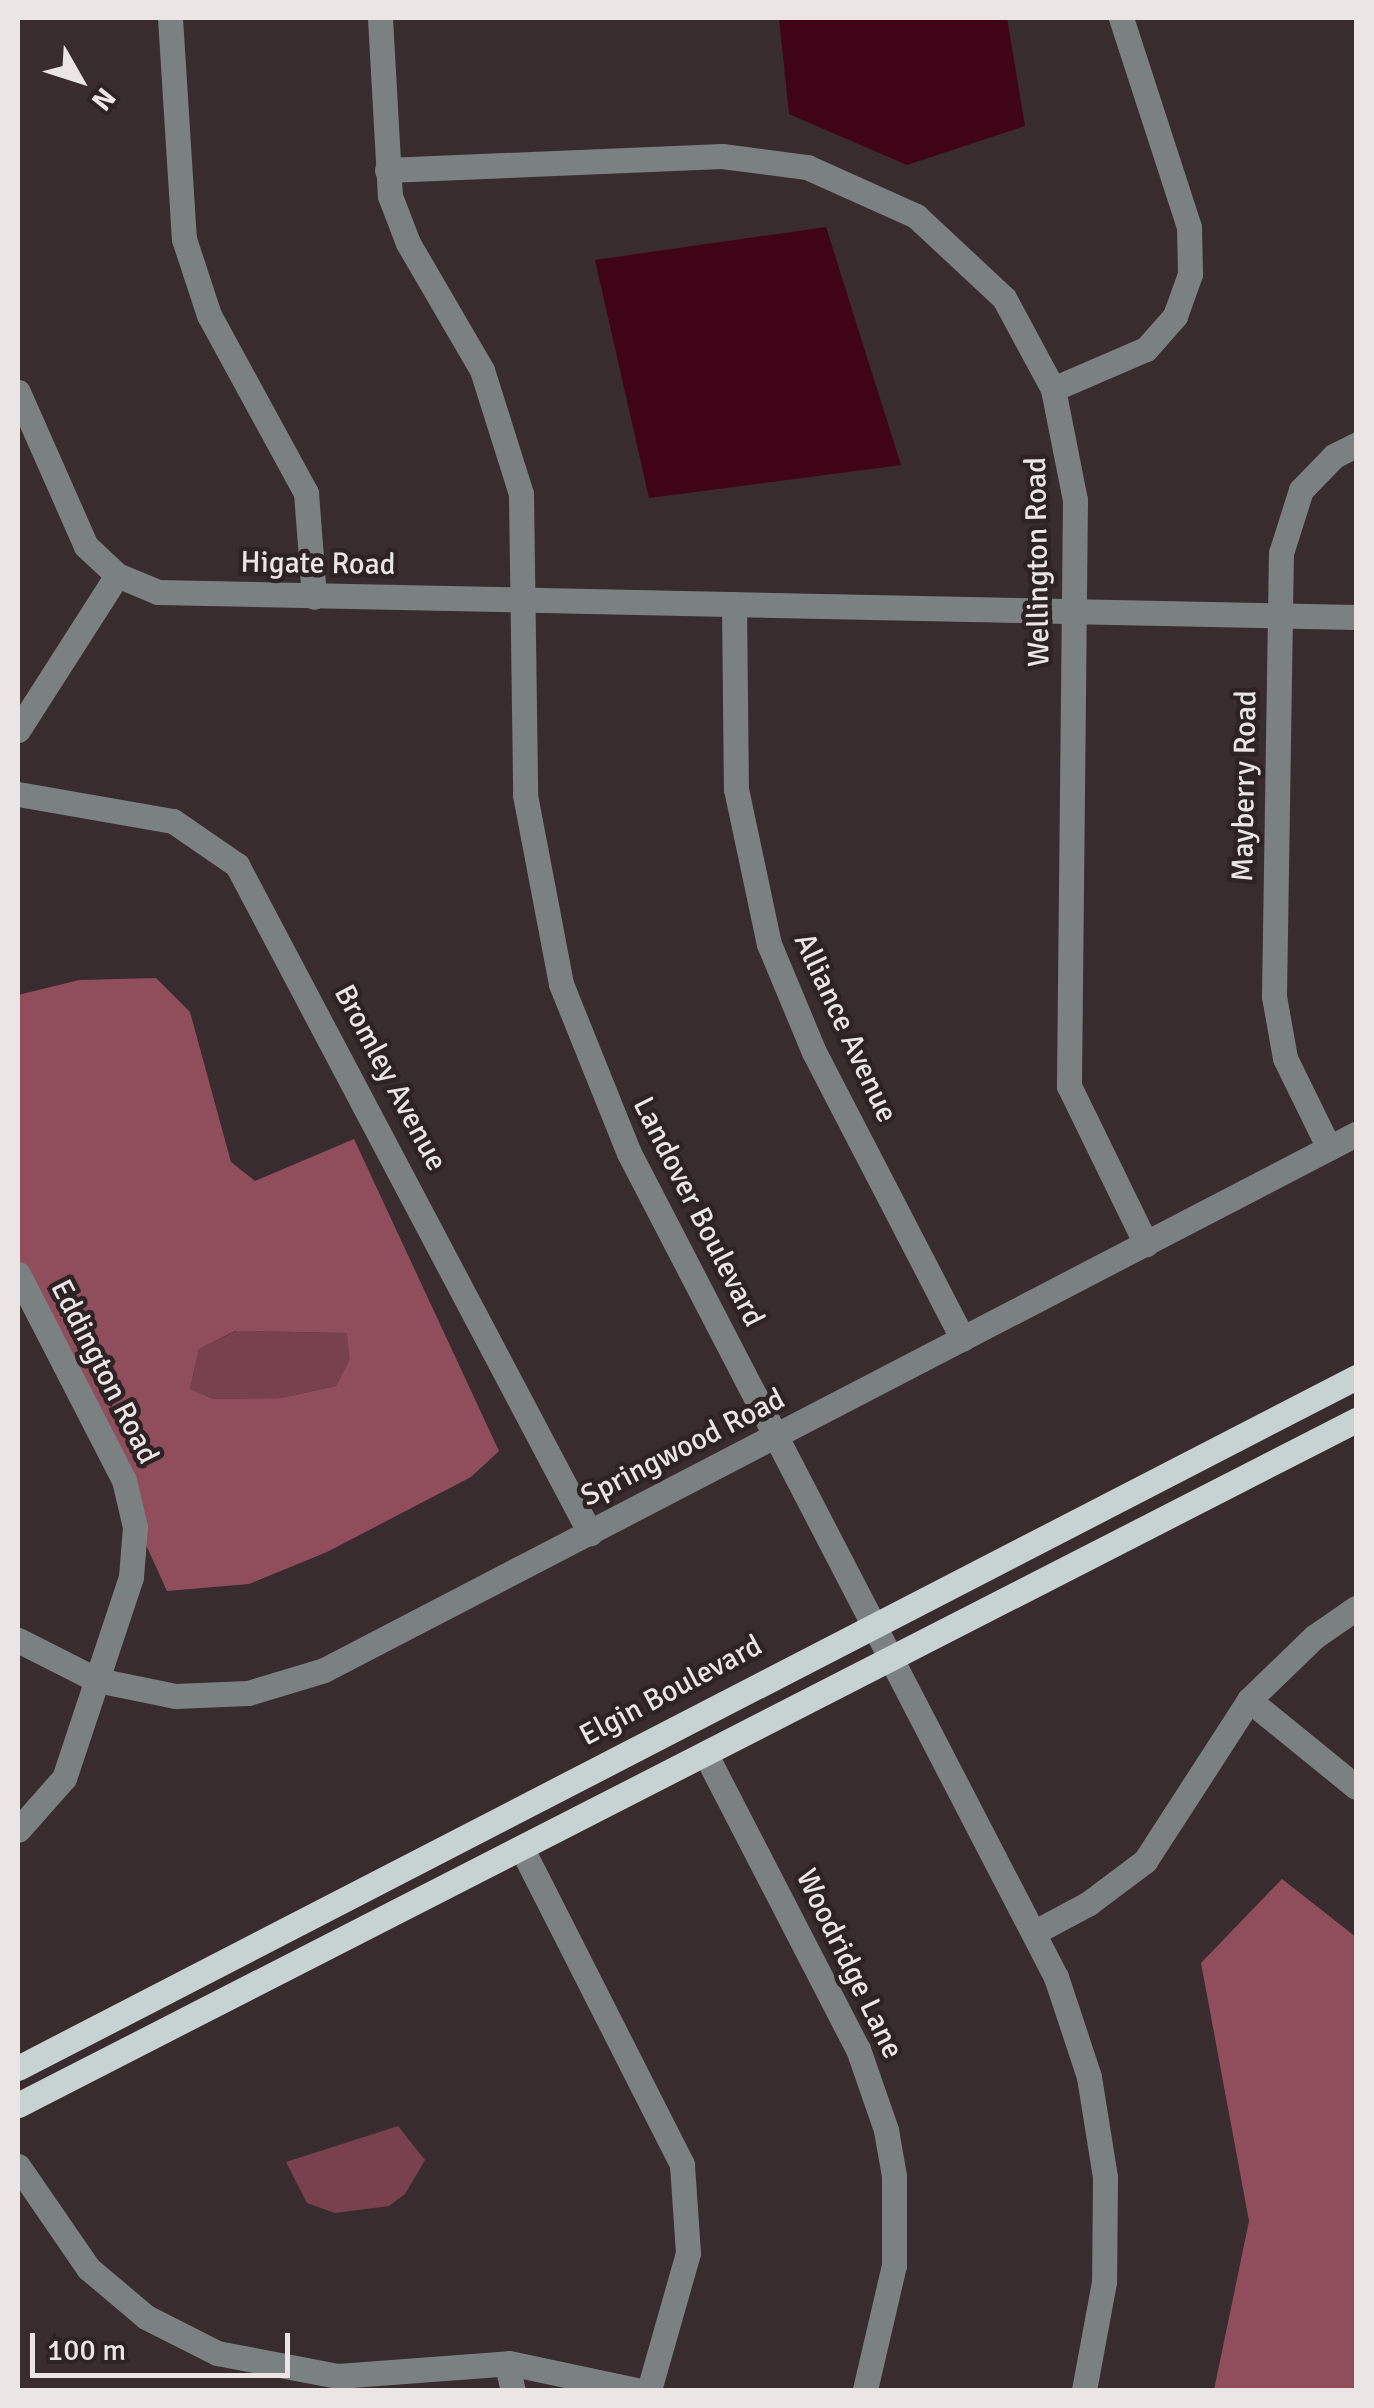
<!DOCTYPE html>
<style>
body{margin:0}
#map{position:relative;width:1374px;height:2408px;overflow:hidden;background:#382c2e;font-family:Signika,sans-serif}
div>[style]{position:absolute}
.green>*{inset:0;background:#79414d}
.forest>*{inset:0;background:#904d5c}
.water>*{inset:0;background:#400418}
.minor>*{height:25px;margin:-12.5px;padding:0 12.5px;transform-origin:12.5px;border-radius:12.5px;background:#7b8180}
.major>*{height:25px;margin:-12.5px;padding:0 12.5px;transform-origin:12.5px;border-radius:12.5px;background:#c6d3d0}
span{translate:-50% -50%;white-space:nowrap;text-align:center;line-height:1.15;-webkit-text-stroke:9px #2e2324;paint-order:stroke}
.street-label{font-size:30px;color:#ece5e6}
.frame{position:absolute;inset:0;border:20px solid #ece5e6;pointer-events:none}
.north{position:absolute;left:30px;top:30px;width:100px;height:100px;-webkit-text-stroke:8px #2e2324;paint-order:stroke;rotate:129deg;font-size:28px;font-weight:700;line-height:40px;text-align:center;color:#ece5e6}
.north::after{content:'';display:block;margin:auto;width:35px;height:45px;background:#ece5e6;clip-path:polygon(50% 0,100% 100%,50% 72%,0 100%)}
.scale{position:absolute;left:30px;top:2333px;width:260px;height:45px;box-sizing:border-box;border:5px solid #ece5e6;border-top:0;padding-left:12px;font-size:30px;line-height:35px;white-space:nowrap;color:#ece5e6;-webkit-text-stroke:8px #2e2324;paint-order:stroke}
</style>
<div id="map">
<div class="green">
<i style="clip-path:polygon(236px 1331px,348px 1333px,351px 1359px,336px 1386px,281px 1398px,212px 1399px,190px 1389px,199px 1349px)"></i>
<i style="clip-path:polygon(398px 2126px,425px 2160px,405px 2194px,389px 2206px,335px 2213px,307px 2203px,286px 2162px)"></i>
</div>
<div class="forest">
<i style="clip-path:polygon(evenodd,156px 978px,190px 1012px,231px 1162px,255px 1181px,354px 1139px,499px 1451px,471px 1477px,327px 1552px,249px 1584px,167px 1591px,18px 1264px,18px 995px,79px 980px,156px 978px,235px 1331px,347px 1333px,350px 1359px,336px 1386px,281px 1398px,213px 1399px,190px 1389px,199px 1349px,235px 1331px)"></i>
<i style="clip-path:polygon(1282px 1879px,1356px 1937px,1356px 2390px,1214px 2390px,1249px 2221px,1201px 1963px)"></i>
</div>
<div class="water">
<i style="clip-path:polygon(779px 18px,1007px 18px,1025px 126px,907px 165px,789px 114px)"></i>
<i style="clip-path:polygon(826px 227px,901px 465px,649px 498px,595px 260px)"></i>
</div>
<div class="minor">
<i style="left:170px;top:18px;width:221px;rotate:86.4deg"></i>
<i style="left:184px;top:239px;width:80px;rotate:71.8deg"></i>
<i style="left:209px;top:315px;width:203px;rotate:61.4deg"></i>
<i style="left:306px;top:493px;width:104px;rotate:85.6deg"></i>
<i style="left:380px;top:18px;width:178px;rotate:86.8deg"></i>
<i style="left:390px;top:196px;width:50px;rotate:69deg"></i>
<i style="left:408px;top:243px;width:147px;rotate:59.8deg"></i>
<i style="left:482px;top:370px;width:130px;rotate:72.5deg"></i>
<i style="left:521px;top:494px;width:301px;rotate:89.2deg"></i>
<i style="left:525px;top:795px;width:192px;rotate:79.2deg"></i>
<i style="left:561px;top:984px;width:182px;rotate:68.1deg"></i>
<i style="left:629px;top:1153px;width:928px;rotate:62.61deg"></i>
<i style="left:1056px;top:1977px;width:105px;rotate:71.7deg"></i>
<i style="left:1089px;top:2077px;width:101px;rotate:80.9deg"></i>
<i style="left:1105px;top:2177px;width:105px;rotate:90.5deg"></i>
<i style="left:1104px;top:2282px;width:110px;rotate:100.5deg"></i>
<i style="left:387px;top:170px;width:335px;rotate:-2.4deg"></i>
<i style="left:722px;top:156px;width:86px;rotate:7.4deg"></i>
<i style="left:807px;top:167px;width:120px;rotate:24.2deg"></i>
<i style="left:916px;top:216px;width:120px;rotate:43deg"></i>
<i style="left:1004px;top:298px;width:103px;rotate:61.7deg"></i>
<i style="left:1053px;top:389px;width:113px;rotate:78.8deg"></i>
<i style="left:1075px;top:500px;width:586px;rotate:90.59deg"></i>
<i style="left:1069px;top:1086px;width:176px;rotate:64deg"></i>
<i style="left:1053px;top:389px;width:101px;rotate:-23.3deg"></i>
<i style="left:1146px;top:349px;width:44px;rotate:-48.7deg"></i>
<i style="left:1175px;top:316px;width:45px;rotate:-70.3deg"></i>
<i style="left:1190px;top:274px;width:47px;rotate:-91.2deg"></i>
<i style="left:1189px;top:227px;width:220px;rotate:-108deg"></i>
<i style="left:18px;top:392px;width:168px;rotate:66.2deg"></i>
<i style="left:86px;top:546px;width:42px;rotate:43.1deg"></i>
<i style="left:117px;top:575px;width:44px;rotate:22.5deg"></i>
<i style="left:158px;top:592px;width:1198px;rotate:1.2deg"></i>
<i style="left:734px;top:604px;width:185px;rotate:89.4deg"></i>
<i style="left:736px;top:789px;width:158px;rotate:78deg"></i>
<i style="left:769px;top:944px;width:117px;rotate:67.4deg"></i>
<i style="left:814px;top:1052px;width:323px;rotate:62.6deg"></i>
<i style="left:18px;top:730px;width:184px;rotate:-57.4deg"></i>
<i style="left:18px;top:794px;width:157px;rotate:9.9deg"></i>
<i style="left:173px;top:821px;width:78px;rotate:34.5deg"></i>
<i style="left:237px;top:865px;width:756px;rotate:62.15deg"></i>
<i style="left:1329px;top:1148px;width:100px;rotate:-116.1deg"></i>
<i style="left:1285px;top:1058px;width:63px;rotate:-100.1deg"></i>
<i style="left:1274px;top:996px;width:443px;rotate:-89.1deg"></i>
<i style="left:1281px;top:553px;width:66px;rotate:-72.4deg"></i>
<i style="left:1301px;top:490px;width:47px;rotate:-45.9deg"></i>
<i style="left:1334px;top:456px;width:25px;rotate:-27deg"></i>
<i style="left:18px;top:1274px;width:232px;rotate:62.8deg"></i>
<i style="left:124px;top:1480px;width:48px;rotate:76.8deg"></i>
<i style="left:135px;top:1527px;width:50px;rotate:94.6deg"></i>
<i style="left:131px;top:1577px;width:212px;rotate:108.4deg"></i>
<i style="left:64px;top:1778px;width:69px;rotate:131.5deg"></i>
<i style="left:18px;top:1640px;width:89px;rotate:26.9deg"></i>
<i style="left:97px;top:1680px;width:80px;rotate:11.6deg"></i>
<i style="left:175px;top:1696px;width:73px;rotate:-2.4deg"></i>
<i style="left:248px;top:1693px;width:79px;rotate:-16.8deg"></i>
<i style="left:324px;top:1670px;width:1163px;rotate:-27.45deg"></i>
<i style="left:1249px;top:1700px;width:138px;rotate:39.1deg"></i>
<i style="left:706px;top:1755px;width:331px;rotate:62.7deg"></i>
<i style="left:858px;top:2049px;width:86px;rotate:70.9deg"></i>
<i style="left:886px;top:2130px;width:47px;rotate:80.1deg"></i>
<i style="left:894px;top:2176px;width:89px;rotate:90deg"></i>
<i style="left:894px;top:2265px;width:128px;rotate:103.1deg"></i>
<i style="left:522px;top:1849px;width:354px;rotate:63.1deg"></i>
<i style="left:682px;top:2165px;width:88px;rotate:86.1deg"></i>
<i style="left:688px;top:2253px;width:142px;rotate:105.9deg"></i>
<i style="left:1035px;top:1932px;width:61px;rotate:-28.2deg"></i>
<i style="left:1089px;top:1903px;width:70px;rotate:-36.9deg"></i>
<i style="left:1145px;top:1861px;width:192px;rotate:-57.1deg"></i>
<i style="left:1249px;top:1700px;width:91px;rotate:-44.1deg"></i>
<i style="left:1314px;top:1637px;width:51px;rotate:-34.6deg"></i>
<i style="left:18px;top:2166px;width:124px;rotate:55.5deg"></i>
<i style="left:88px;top:2268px;width:76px;rotate:40.2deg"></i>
<i style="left:146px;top:2317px;width:80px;rotate:26.9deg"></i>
<i style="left:217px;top:2353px;width:123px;rotate:10.8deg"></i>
<i style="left:338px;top:2376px;width:171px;rotate:-4.3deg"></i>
<i style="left:509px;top:2363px;width:130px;rotate:12deg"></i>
<i style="left:507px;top:2365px;width:26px;rotate:77deg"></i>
</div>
<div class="major">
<i style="left:18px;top:2068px;width:1506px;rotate:-27.31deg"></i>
<i style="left:18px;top:2105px;width:1503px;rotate:-27.11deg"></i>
</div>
<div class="street-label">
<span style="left:1038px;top:562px;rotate:-91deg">Wellington Road</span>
<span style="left:318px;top:564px;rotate:1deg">Higate Road</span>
<span style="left:1245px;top:786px;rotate:-89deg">Mayberry Road</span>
<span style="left:845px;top:1028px;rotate:65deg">Alliance Avenue</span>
<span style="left:390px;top:1078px;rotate:62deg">Bromley Avenue</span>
<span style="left:698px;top:1212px;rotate:63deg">Landover Boulevard</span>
<span style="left:104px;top:1372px;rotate:63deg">Eddington Road</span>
<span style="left:683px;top:1448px;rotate:-27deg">Springwood Road</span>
<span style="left:671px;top:1691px;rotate:-28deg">Elgin Boulevard</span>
<span style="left:849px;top:1964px;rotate:64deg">Woodridge Lane</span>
</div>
<div class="frame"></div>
<div class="north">N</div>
<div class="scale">100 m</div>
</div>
